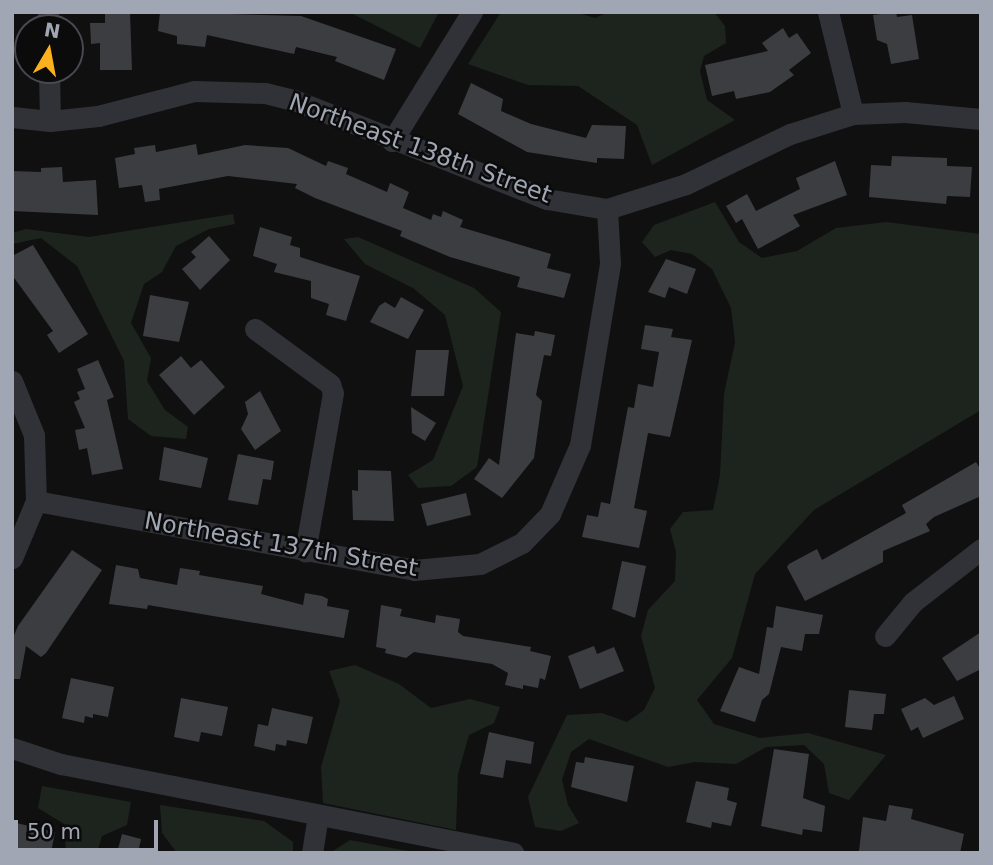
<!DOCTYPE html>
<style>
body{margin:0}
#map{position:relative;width:993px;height:865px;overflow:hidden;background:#101011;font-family:"DejaVu Sans",sans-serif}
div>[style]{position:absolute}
.green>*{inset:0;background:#1c241d}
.building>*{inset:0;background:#3c3d41}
.street>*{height:21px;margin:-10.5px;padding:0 10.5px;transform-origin:10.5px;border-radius:10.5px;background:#313237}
span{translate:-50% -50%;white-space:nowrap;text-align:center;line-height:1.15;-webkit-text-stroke:5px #0b0b0c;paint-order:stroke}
.street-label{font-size:24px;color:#a0a6b3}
.frame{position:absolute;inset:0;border:14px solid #a0a6b3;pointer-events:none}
.north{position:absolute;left:14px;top:14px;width:70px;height:70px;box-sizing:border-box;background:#0b0b0c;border:2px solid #47494f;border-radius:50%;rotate:10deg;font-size:19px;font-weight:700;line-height:28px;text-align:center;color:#a0a6b3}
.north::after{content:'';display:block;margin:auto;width:24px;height:32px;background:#fbb01e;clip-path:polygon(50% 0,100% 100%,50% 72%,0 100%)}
.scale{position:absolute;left:14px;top:820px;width:144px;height:32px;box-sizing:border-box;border:4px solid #a0a6b3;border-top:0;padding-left:9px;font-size:21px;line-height:24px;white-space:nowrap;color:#a0a6b3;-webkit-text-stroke:5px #0b0b0c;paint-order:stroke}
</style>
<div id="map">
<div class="green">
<i style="clip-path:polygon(349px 12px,439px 12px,420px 48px)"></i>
<i style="clip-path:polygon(501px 12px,575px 12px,595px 18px,609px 12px,714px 12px,725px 26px,726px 43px,704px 56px,700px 71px,707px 100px,735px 120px,652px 165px,637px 125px,578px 86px,528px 85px,468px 64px)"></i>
<i style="clip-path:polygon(715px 202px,739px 242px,762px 258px,797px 251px,836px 228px,886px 222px,981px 234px,981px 410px,814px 510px,755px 574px,732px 658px,697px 700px,714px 724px,760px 738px,808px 733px,886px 755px,849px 800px,829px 793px,824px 764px,804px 745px,766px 747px,736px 764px,695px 762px,668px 767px,589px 739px,571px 752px,562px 780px,568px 805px,579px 823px,561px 831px,535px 827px,528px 797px,567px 715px,602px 713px,627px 722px,644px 710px,655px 688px,641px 636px,648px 610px,675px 581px,676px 552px,670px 529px,683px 512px,713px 510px,720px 475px,724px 394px,735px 342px,731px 308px,712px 269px,692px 254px,671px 250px,655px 257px,642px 242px,654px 225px)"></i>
<i style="clip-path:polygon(233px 214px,235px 224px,209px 229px,176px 246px,162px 272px,144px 284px,131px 323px,151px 358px,147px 381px,165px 410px,188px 427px,186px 439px,151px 436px,128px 419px,124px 361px,77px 266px,41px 238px,12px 244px,12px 233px,26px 229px,89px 237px)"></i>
<i style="clip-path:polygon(358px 237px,474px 288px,501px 312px,477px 467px,451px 486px,418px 488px,408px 475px,433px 460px,463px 386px,445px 315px,413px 288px,365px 264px,344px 239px)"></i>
<i style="clip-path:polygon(355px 665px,399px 684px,431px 708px,470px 699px,500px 707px,494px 723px,469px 735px,458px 774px,456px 830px,323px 803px,321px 767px,340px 701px,329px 671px)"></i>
<i style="clip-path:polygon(42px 786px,131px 802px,127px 825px,102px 836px,97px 853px,66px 853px,64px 824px,38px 808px)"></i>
<i style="clip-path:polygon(160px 805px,264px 821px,293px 842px,293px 853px,177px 853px,162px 833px)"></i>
<i style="clip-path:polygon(350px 840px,397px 849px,421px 853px,330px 853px)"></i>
</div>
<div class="building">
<i style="clip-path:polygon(105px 12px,130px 12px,132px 70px,100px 70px,100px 43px,91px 44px,90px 23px,105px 23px)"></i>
<i style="clip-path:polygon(160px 12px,301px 16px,396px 49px,384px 80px,335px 61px,337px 57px,296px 47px,294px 54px,207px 35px,205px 47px,177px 44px,177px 36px,158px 31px)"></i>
<i style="clip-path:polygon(896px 12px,897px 17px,912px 15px,919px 59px,891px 64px,887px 44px,877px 40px,873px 15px)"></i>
<i style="clip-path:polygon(783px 28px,789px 38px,797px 33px,811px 53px,789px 70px,794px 75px,770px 92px,736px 99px,734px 91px,712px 96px,705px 65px,768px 51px,762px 43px)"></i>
<i style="clip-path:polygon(471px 83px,503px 99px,501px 111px,531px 124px,586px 138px,592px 125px,626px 126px,624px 159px,597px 158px,597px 163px,527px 152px,458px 114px)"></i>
<i style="clip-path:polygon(196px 144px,198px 155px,245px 145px,288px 148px,326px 166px,328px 161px,348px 168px,346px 174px,387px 192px,390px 183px,409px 192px,403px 208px,431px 220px,433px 214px,441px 217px,443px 211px,463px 220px,460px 227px,551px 254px,547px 268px,571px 274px,564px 298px,517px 287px,520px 277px,450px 257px,400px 236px,402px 231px,315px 198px,295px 188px,297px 184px,228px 176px,159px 189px,160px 200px,145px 202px,142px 185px,119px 188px,115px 158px,135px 154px,134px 148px,155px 145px,156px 152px)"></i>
<i style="clip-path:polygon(892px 156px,947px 158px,947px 166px,972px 167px,970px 197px,947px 196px,946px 204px,869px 197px,871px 165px,891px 166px)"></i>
<i style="clip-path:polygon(835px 161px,847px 195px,793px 215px,800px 226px,758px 249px,742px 219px,736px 223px,726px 206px,747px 194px,756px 211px,800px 189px,796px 178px)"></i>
<i style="clip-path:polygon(62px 167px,63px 182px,96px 180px,98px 215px,12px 211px,12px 171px,41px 172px,41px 168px)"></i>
<i style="clip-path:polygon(260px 227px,292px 237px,290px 245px,300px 248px,300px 257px,360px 276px,346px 321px,326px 315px,329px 304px,311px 298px,311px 281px,274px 272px,277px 264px,253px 256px)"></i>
<i style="clip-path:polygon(209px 236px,230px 260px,200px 290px,182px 269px,196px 257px,191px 252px)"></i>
<i style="clip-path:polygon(33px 245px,88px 334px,59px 353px,47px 335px,53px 331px,12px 275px,12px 256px)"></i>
<i style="clip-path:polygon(666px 259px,696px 269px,687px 294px,669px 287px,665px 298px,648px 292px)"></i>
<i style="clip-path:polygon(150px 295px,189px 302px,179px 342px,143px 336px)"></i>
<i style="clip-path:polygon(401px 297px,424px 310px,408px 339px,370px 322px,379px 306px,385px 302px,395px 308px)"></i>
<i style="clip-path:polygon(645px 325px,673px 329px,671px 337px,692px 340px,670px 437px,648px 433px,634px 508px,647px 511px,639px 548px,582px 537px,587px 515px,598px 517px,601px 502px,610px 504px,628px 407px,634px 408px,638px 384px,653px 387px,659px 352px,641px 349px)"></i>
<i style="clip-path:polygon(535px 331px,555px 335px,551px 356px,544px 355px,536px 395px,542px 401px,534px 458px,502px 498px,474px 479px,489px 458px,499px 465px,516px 333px,534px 336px)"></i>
<i style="clip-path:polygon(416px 350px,449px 350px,444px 396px,411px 396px)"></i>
<i style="clip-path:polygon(181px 356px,191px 368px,201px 360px,225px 387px,194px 415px,159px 375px)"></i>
<i style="clip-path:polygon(98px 360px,114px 397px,107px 400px,123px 469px,92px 475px,87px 448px,79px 450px,75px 430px,85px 428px,74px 402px,80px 399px,77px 392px,85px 389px,77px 369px)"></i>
<i style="clip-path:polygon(260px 391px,281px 431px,255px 450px,241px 429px,248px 414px,245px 402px)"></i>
<i style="clip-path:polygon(411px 407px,436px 423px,425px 441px,412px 433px)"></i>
<i style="clip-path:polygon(164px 447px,208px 458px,201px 488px,159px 480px)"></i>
<i style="clip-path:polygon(238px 454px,274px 461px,271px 480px,263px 479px,258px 505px,228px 500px)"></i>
<i style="clip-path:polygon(976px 462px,981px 470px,981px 496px,934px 517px,926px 524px,930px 531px,883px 551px,883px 562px,805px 601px,787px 567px,789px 564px,817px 549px,822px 560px,906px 513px,902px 505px)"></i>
<i style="clip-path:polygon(358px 470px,391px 471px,394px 521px,353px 520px,352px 490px,358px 491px)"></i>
<i style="clip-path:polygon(466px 493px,471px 515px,427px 526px,421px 504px)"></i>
<i style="clip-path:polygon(72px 550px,102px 570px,46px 653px,41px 657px,26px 646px,20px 679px,12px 679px,12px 640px,18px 626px)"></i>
<i style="clip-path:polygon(622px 561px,646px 566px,635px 618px,612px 609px)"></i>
<i style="clip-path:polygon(116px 565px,138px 569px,140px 578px,177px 585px,180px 568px,200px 571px,199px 575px,263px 586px,261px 594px,303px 605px,305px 593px,322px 596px,328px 599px,327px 606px,349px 610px,344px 638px,148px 605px,147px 609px,109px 604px)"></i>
<i style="clip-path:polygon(381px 605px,402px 609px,400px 616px,435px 623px,436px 615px,460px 619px,458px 632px,463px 636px,531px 647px,530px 651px,551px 656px,545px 680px,540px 678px,538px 688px,523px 685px,523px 689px,505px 685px,508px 673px,492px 664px,414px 652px,406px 658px,385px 653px,386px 649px,376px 647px)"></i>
<i style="clip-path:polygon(776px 606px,823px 615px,819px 634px,805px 634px,802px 651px,781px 647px,769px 694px,762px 700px,755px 722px,720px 711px,739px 667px,759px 674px,767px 627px,773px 628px)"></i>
<i style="clip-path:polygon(981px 632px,981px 669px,957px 681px,942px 658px)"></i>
<i style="clip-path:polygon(594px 646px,597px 654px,614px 647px,624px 671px,580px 689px,568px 656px)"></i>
<i style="clip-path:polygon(71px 678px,114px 687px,108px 717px,93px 714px,93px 718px,85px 716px,84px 723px,62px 718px)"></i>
<i style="clip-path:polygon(849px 690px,886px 694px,884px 714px,874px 714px,872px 730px,845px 727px)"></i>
<i style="clip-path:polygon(954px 696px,964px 719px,923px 738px,918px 727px,911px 731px,901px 709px,925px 698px,934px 705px)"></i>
<i style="clip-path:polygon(181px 698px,228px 707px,222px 736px,201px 732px,199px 742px,174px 737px)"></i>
<i style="clip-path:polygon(272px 708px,313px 717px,307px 744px,287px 740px,286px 746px,276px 744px,275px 751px,254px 746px,258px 724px,268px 726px)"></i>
<i style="clip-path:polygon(489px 732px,534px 742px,531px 764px,506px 760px,503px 778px,480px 774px)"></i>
<i style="clip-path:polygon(774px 749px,809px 754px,803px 798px,825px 806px,822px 832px,803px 829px,802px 835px,761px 826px)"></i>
<i style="clip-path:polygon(585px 757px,634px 766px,627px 802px,571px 787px,576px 762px,584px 763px)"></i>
<i style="clip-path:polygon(696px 781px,729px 788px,727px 800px,737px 803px,731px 826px,712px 822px,711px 828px,686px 822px)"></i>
<i style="clip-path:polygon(889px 805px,913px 809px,911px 819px,964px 834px,960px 853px,859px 851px,863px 817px,886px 821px)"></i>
<i style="clip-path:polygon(12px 822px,55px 832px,51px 853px,12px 853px)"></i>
<i style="clip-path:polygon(122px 834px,141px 839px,138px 853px,117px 853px)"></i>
</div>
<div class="street">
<i style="left:48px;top:12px;width:16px;rotate:90deg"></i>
<i style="left:828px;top:12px;width:105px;rotate:76.2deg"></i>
<i style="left:49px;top:70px;width:51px;rotate:88.9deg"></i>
<i style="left:12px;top:117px;width:38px;rotate:6deg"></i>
<i style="left:50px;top:121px;width:48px;rotate:-5.9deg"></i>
<i style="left:98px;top:116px;width:99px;rotate:-14.6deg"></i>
<i style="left:194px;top:91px;width:71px;rotate:1.6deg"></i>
<i style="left:265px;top:93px;width:30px;rotate:14deg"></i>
<i style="left:294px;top:100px;width:272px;rotate:21.4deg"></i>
<i style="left:547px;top:199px;width:61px;rotate:9.5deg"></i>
<i style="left:607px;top:209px;width:83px;rotate:-17.6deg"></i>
<i style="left:686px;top:184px;width:115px;rotate:-25.7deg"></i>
<i style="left:790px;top:134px;width:66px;rotate:-17.6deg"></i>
<i style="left:853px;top:114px;width:52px;rotate:-2.2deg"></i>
<i style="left:905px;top:112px;width:76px;rotate:5.3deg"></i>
<i style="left:392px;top:141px;width:152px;rotate:-58.2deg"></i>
<i style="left:255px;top:329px;width:93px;rotate:36.3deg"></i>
<i style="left:330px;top:384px;width:9px;rotate:72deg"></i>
<i style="left:333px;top:393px;width:161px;rotate:100deg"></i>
<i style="left:12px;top:381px;width:58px;rotate:67.8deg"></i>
<i style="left:34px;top:435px;width:66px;rotate:88.3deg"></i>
<i style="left:36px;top:501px;width:62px;rotate:112.8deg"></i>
<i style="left:36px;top:501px;width:384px;rotate:10.3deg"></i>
<i style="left:414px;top:570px;width:66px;rotate:-5.2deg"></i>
<i style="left:480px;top:564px;width:47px;rotate:-26.6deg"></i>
<i style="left:522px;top:543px;width:40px;rotate:-46deg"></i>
<i style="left:550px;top:514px;width:75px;rotate:-66.5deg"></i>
<i style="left:580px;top:445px;width:184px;rotate:-80.6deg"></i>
<i style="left:610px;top:263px;width:54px;rotate:-93.2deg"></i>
<i style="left:885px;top:636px;width:44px;rotate:-50.5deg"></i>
<i style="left:913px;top:602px;width:86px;rotate:-37.9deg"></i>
<i style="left:12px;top:748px;width:52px;rotate:18.1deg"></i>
<i style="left:61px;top:764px;width:461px;rotate:11.1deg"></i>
<i style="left:312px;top:853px;width:36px;rotate:-81deg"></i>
</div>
<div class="street-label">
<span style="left:420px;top:149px;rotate:20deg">Northeast 138th Street</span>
<span style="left:281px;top:545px;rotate:10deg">Northeast 137th Street</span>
</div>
<div class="frame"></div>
<div class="north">N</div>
<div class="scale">50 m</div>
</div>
